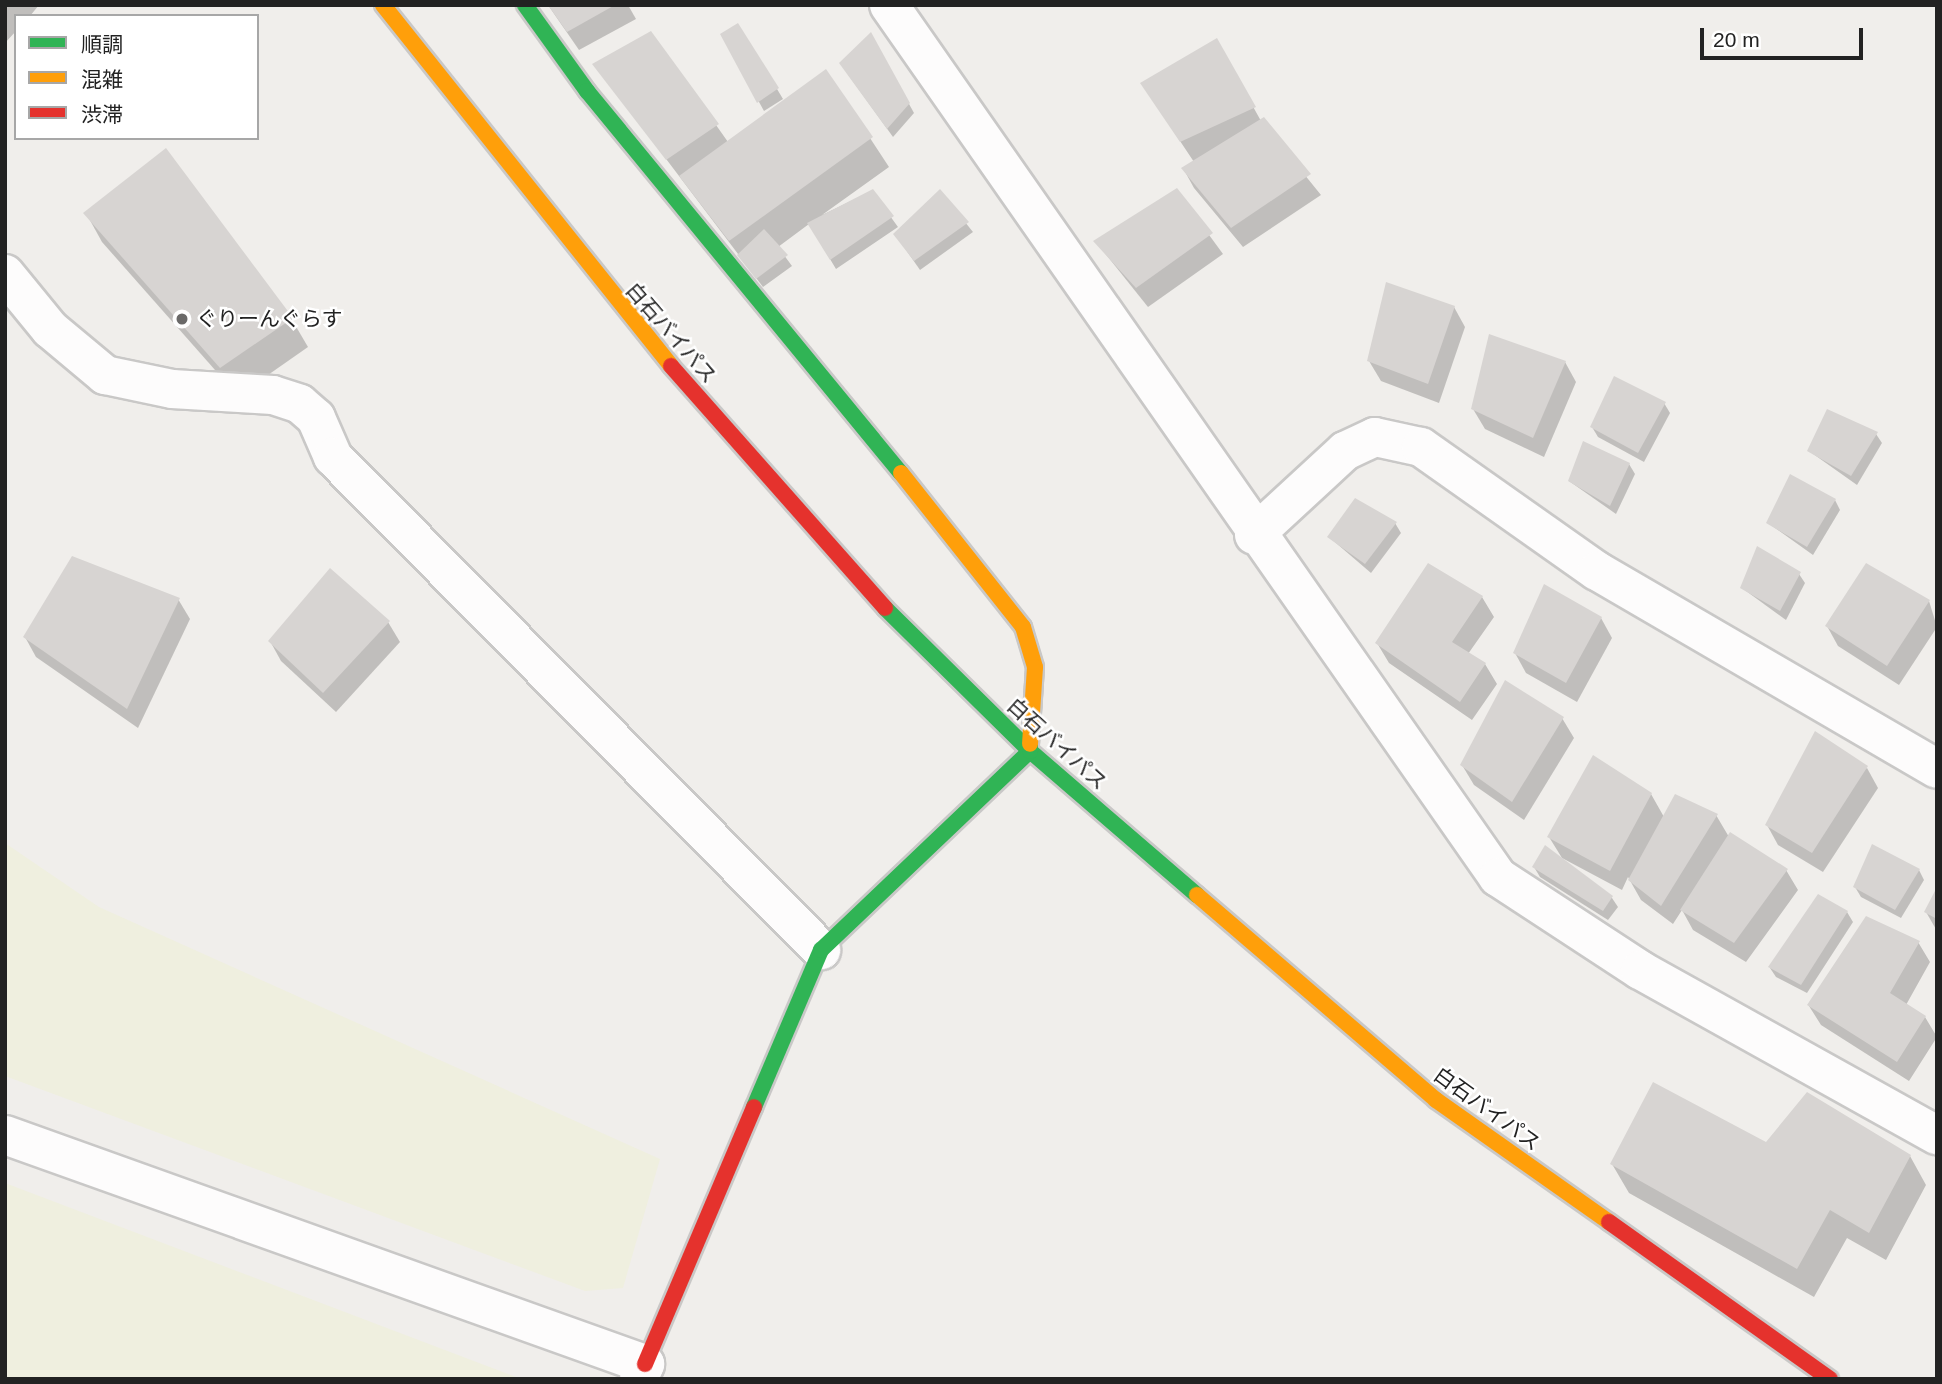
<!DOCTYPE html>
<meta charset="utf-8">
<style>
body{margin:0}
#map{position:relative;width:1942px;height:1384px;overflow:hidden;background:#f0eeeb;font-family:Arial,"Noto Sans JP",sans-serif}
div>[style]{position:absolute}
.farmland>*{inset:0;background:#efefdf}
.shadow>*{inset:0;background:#0003}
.building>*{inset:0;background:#d7d4d2}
.roads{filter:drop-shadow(2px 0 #c9c8c7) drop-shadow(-2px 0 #c9c8c7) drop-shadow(0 2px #c9c8c7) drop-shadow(0 -2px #c9c8c7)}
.street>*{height:38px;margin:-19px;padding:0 19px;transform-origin:19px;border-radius:19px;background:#fdfcfc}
.fast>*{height:16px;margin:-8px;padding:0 8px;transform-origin:8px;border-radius:8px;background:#30b455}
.slow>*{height:16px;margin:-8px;padding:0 8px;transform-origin:8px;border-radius:8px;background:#ff9f0a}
.jam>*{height:16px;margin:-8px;padding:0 8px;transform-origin:8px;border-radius:8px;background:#e5322d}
.dots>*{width:19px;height:19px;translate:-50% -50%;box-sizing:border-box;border:4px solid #fff;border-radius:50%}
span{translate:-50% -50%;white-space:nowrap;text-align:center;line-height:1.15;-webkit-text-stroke:5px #fff;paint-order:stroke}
.poi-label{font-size:21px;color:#222}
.left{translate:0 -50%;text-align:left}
.street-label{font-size:21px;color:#222}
.frame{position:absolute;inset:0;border:7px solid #222;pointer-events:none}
.legend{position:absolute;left:14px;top:14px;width:245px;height:126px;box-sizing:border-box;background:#fff;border:2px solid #a7a7a7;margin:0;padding:9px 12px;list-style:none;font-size:21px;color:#222}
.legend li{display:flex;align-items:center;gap:14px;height:35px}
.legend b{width:35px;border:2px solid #a7a7a7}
.scale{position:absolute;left:1700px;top:28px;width:163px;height:32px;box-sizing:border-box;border:4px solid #222;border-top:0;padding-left:9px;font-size:21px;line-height:24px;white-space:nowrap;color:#222;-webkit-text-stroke:5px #fff;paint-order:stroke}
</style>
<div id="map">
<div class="farmland">
<i style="clip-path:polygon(5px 843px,99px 907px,660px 1159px,623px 1288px,585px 1291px,5px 1076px)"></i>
<i style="clip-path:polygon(5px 1183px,521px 1379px,5px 1379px)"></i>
</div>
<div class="shadow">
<i style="clip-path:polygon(5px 5px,39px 5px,30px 16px,16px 16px,16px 31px,5px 43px)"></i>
<i style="clip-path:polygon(548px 5px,628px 5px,636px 19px,579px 50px)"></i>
<i style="clip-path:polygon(651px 33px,728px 142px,826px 71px,889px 167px,822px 215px,872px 191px,898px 227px,836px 269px,809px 224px,778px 247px,792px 266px,763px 287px,595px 65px)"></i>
<i style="clip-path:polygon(722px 35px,777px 89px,783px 99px,764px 111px)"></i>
<i style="clip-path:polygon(1216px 40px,1261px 121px,1321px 195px,1243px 247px,1194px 188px,1183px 168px,1194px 162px,1142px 84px)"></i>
<i style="clip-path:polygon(876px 44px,914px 113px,893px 137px,847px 73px)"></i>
<i style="clip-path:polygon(940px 191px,973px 232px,920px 270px,895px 234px)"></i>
<i style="clip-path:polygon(1177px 191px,1223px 254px,1148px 307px,1096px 242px)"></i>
<i style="clip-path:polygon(86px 213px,291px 318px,308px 347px,238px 396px,102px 242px)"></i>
<i style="clip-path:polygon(1454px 307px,1465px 327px,1439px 403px,1381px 381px,1369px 361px)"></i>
<i style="clip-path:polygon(1565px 362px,1576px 382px,1544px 457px,1485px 429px,1473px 409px)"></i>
<i style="clip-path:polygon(1664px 403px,1670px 413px,1644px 462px,1598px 437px,1592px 427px)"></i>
<i style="clip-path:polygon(1876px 434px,1882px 443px,1857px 485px,1809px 451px)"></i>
<i style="clip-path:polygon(1629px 464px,1635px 474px,1616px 514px,1569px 481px)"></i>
<i style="clip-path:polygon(1835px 500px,1840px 510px,1813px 555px,1768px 523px)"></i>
<i style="clip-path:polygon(1395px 523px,1401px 533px,1371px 573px,1329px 537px)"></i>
<i style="clip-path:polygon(1799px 574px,1805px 583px,1786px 620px,1742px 588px)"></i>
<i style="clip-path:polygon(1482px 597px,1494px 617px,1468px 654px,1485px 664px,1497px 684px,1472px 720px,1389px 663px,1377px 643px)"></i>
<i style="clip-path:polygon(178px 599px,190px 619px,138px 728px,36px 657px,25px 637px)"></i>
<i style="clip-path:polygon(1929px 601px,1937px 627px,1899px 685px,1838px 646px,1827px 626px)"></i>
<i style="clip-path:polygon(1601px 618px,1612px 638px,1577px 702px,1526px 673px,1515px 653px)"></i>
<i style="clip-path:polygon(388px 622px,400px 642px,336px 712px,281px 661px,270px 641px)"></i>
<i style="clip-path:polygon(1562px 718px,1574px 738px,1524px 820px,1474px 785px,1462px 765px)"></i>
<i style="clip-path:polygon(1867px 768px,1878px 788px,1823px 872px,1778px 845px,1767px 825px)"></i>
<i style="clip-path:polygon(1651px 794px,1664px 817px,1716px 815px,1729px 837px,1786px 870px,1798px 890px,1746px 962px,1693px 930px,1682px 910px,1673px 924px,1641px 900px,1628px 877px,1622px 890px,1562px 858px,1549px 837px)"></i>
<i style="clip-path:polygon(1545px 848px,1612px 898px,1618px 907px,1608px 920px,1540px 877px,1534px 867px)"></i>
<i style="clip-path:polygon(1919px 870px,1924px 880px,1901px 918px,1861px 897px,1855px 887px)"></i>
<i style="clip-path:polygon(1937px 891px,1937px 931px,1926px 912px)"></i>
<i style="clip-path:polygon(1847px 912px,1853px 922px,1807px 993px,1776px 977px,1770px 968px)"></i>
<i style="clip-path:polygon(1918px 942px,1930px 962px,1906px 1005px,1925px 1017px,1937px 1037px,1909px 1081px,1821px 1025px,1809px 1006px)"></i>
<i style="clip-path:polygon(1910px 1156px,1926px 1185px,1886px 1260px,1847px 1238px,1814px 1297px,1629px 1193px,1612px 1164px)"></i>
</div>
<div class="building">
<i style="clip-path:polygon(548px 5px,615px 5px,567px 32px)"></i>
<i style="clip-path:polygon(738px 23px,779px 88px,757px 103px,720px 34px)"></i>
<i style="clip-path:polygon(651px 31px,719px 124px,666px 160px,592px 64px)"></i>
<i style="clip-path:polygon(871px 32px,910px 103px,887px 129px,839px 63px)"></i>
<i style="clip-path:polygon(1217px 38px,1256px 107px,1180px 142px,1140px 83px)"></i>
<i style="clip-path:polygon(826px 69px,873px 137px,729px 241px,679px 176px)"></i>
<i style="clip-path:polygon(1264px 117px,1311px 174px,1231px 228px,1181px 168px)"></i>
<i style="clip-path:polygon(166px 148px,293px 318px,220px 368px,83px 213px)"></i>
<i style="clip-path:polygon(1177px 188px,1213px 233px,1136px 288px,1093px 241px)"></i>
<i style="clip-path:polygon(873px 189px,894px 216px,830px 260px,807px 223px)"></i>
<i style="clip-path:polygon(940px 189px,969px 222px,914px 261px,893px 234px)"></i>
<i style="clip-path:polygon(764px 229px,788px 255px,756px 279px,737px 255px)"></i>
<i style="clip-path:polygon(1386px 282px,1455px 306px,1428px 384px,1367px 361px)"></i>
<i style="clip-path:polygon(1489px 334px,1566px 361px,1533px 438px,1471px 409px)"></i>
<i style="clip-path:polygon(1614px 376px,1666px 402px,1638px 453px,1590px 427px)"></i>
<i style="clip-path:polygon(1827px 409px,1878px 432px,1851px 476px,1807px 451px)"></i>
<i style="clip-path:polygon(1583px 441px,1630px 463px,1610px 506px,1568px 481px)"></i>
<i style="clip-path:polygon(1790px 474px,1836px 499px,1807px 547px,1766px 523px)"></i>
<i style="clip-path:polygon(1355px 498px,1397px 522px,1365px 564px,1327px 537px)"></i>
<i style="clip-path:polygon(1757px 546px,1801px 572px,1780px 611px,1740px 588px)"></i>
<i style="clip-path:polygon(72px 556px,180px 598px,127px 709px,23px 637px)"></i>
<i style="clip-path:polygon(1428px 563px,1483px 596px,1452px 642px,1486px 663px,1460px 702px,1375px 643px)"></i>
<i style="clip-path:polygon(1866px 563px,1930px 600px,1887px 666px,1825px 626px)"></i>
<i style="clip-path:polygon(330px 568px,390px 621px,323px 693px,268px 641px)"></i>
<i style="clip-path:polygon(1544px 584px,1602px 617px,1566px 683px,1513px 653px)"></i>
<i style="clip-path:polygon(1505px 680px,1564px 717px,1512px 802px,1460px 765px)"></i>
<i style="clip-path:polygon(1815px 731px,1868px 766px,1812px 853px,1765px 825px)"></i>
<i style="clip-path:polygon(1593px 755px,1652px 793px,1610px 871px,1547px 837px)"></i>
<i style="clip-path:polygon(1675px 794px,1718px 814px,1661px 906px,1628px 880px)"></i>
<i style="clip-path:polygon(1730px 832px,1788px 869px,1734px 943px,1680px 910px)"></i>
<i style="clip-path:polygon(1872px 844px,1920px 869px,1895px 910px,1853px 887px)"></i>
<i style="clip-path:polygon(1545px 845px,1613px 896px,1603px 911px,1532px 867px)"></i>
<i style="clip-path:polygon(1937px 887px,1937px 919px,1924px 912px)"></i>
<i style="clip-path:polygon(1818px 894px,1848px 911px,1801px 985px,1768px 967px)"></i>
<i style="clip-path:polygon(1866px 916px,1920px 941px,1890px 993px,1926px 1016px,1897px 1062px,1807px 1005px)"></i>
<i style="clip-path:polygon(1653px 1082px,1766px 1142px,1807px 1092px,1911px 1155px,1869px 1233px,1830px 1210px,1797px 1269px,1610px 1164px)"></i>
</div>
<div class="roads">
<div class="street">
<i style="left:889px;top:5px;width:1064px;rotate:55.07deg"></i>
<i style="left:1498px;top:877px;width:170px;rotate:33.2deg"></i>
<i style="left:1640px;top:970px;width:340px;rotate:29.1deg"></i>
<i style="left:5px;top:274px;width:71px;rotate:50.7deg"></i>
<i style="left:50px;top:329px;width:72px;rotate:39.9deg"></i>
<i style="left:105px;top:375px;width:68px;rotate:11.8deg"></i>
<i style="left:172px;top:389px;width:101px;rotate:3.4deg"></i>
<i style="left:273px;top:395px;width:28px;rotate:18deg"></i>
<i style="left:300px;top:404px;width:21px;rotate:41deg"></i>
<i style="left:316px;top:418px;width:43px;rotate:66.4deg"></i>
<i style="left:333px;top:457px;width:694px;rotate:45.29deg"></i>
<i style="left:1254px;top:535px;width:124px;rotate:-42.7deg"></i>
<i style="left:1345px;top:451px;width:33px;rotate:-25deg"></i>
<i style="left:1375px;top:437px;width:47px;rotate:12.3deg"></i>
<i style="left:1421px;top:447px;width:215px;rotate:35.2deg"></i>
<i style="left:1597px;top:571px;width:393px;rotate:30.2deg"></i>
<i style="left:5px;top:1135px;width:680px;rotate:19.69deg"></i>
<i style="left:645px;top:1364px;width:16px;rotate:112deg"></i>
</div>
<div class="fast">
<i style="left:525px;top:5px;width:106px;rotate:54.2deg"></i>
<i style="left:587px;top:91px;width:494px;rotate:50.6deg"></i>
<i style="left:885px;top:608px;width:204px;rotate:44.6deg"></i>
<i style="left:1030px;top:751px;width:221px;rotate:40.8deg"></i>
<i style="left:754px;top:1107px;width:171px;rotate:-66.9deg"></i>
<i style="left:821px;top:950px;width:289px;rotate:-43.6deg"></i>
<i style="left:1030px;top:751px;width:7px;rotate:-90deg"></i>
</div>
<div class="slow">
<i style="left:383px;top:5px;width:462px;rotate:51.4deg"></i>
<i style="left:901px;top:473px;width:196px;rotate:51.6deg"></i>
<i style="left:1023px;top:627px;width:42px;rotate:73.3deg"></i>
<i style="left:1035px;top:667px;width:77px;rotate:93.7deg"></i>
<i style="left:1197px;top:895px;width:315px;rotate:40.6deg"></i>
<i style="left:1436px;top:1100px;width:212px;rotate:35.2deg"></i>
</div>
<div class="jam">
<i style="left:671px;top:366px;width:323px;rotate:48.5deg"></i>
<i style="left:1609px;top:1222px;width:271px;rotate:35.4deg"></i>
<i style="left:645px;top:1364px;width:279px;rotate:-67deg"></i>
</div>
</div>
<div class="dots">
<i style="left:182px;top:319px;background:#6a6968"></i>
</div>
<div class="poi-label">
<span class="left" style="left:196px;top:319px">ぐりーんぐらす</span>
</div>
<div class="street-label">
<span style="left:671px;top:333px;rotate:49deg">白石バイパス</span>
<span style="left:1057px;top:744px;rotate:42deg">白石バイパス</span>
<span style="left:1487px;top:1109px;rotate:36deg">白石バイパス</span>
</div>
<div class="frame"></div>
<ul class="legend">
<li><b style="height:9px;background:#30b455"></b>順調</li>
<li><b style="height:9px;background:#ff9f0a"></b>混雑</li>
<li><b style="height:9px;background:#e5322d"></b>渋滞</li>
</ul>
<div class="scale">20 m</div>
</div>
